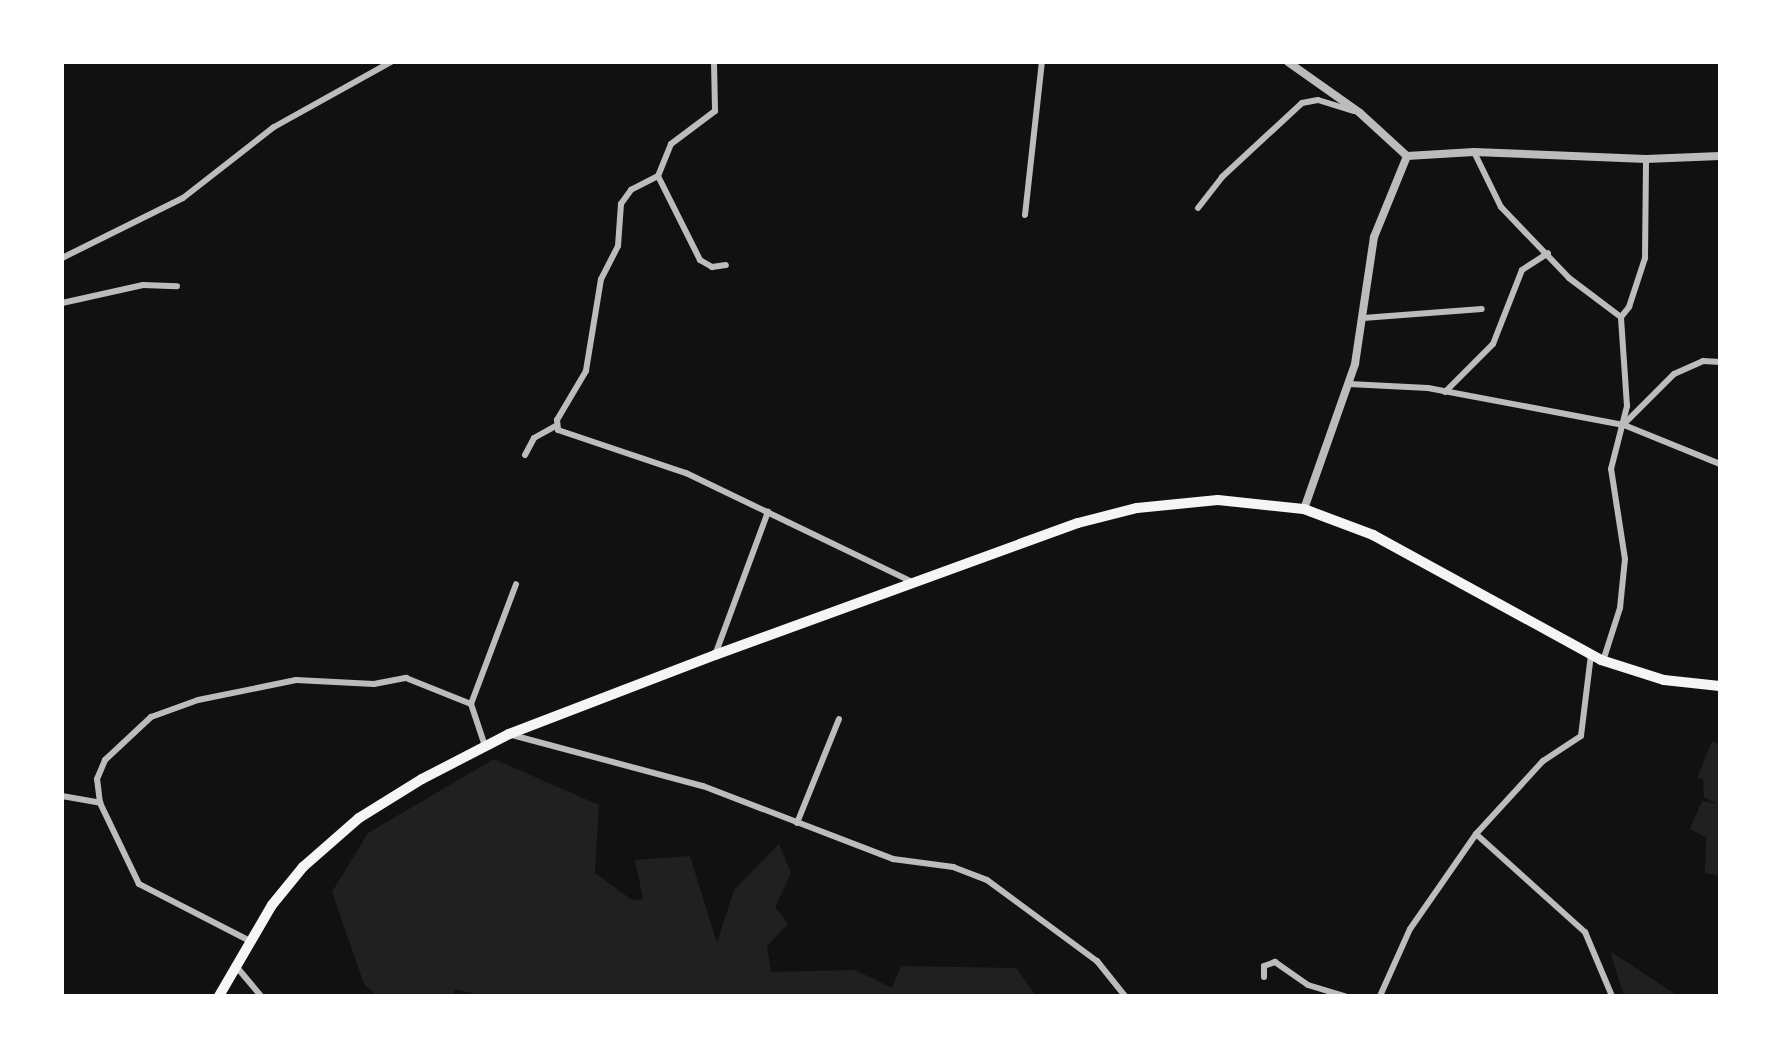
<!DOCTYPE html>
<style>
body{margin:0}
#map{position:relative;width:1782px;height:1058px;overflow:hidden;background:#111;font-family:"Fira Sans",sans-serif}
div>[style]{position:absolute}
.green>*{inset:0;background:#202020}
.minor>*{height:6px;margin:-3px;padding:0 3px;transform-origin:3px;border-radius:3px;background:#bcbcbc}
.tertiary>*{height:8px;margin:-4px;padding:0 4px;transform-origin:4px;border-radius:4px;background:#bcbcbc}
.trunk>*{height:10px;margin:-5px;padding:0 5px;transform-origin:5px;border-radius:5px;background:#f5f5f5}
span{translate:-50% -50%;white-space:nowrap;text-align:center;line-height:1.15;-webkit-text-stroke:6px #fff;paint-order:stroke}
.frame{position:absolute;inset:0;border:64px solid #fff;pointer-events:none}
</style>
<div id="map">
<div class="green">
<i style="clip-path:polygon(1712px 741px,1720px 744px,1720px 876px,1705px 873px,1706px 837px,1690px 829px,1702px 801px,1717px 804px,1704px 797px,1703px 779px,1697px 778px)"></i>
<i style="clip-path:polygon(494px 759px,599px 805px,595px 873px,632px 900px,643px 899px,635px 860px,690px 856px,717px 943px,734px 890px,779px 844px,791px 873px,775px 907px,788px 924px,767px 946px,771px 972px,855px 970px,892px 988px,901px 966px,1016px 968px,1036px 996px,484px 996px,455px 989px,452px 996px,377px 996px,364px 984px,332px 892px,368px 833px)"></i>
<i style="clip-path:polygon(1610px 951px,1678px 996px,1624px 996px)"></i>
</div>
<div class="minor">
<i style="left:714px;top:62px;width:49px;rotate:88.8deg"></i>
<i style="left:715px;top:111px;width:55px;rotate:143.1deg"></i>
<i style="left:671px;top:144px;width:35px;rotate:112deg"></i>
<i style="left:658px;top:176px;width:94px;rotate:63.4deg"></i>
<i style="left:700px;top:260px;width:14px;rotate:30deg"></i>
<i style="left:712px;top:267px;width:14px;rotate:-8deg"></i>
<i style="left:1474px;top:152px;width:61px;rotate:63.9deg"></i>
<i style="left:1501px;top:207px;width:98px;rotate:46.2deg"></i>
<i style="left:1569px;top:278px;width:65px;rotate:36.9deg"></i>
<i style="left:658px;top:176px;width:30px;rotate:153deg"></i>
<i style="left:631px;top:190px;width:17px;rotate:126deg"></i>
<i style="left:621px;top:204px;width:42px;rotate:94.1deg"></i>
<i style="left:618px;top:246px;width:37px;rotate:117deg"></i>
<i style="left:601px;top:279px;width:93px;rotate:99.3deg"></i>
<i style="left:586px;top:371px;width:57px;rotate:120.6deg"></i>
<i style="left:557px;top:420px;width:10px;rotate:84deg"></i>
<i style="left:558px;top:430px;width:135px;rotate:18.6deg"></i>
<i style="left:686px;top:473px;width:251px;rotate:25.7deg"></i>
<i style="left:1198px;top:208px;width:39px;rotate:-52deg"></i>
<i style="left:1222px;top:177px;width:109px;rotate:-42.8deg"></i>
<i style="left:1302px;top:103px;width:16px;rotate:-11deg"></i>
<i style="left:1318px;top:100px;width:37px;rotate:17deg"></i>
<i style="left:1025px;top:215px;width:154px;rotate:-83.7deg"></i>
<i style="left:62px;top:258px;width:135px;rotate:-26.4deg"></i>
<i style="left:183px;top:198px;width:115px;rotate:-38deg"></i>
<i style="left:274px;top:127px;width:134px;rotate:-29.1deg"></i>
<i style="left:62px;top:303px;width:83px;rotate:-12.5deg"></i>
<i style="left:143px;top:285px;width:34px;rotate:2deg"></i>
<i style="left:1363px;top:318px;width:119px;rotate:-4.3deg"></i>
<i style="left:1349px;top:384px;width:79px;rotate:2.9deg"></i>
<i style="left:1428px;top:388px;width:199px;rotate:10.7deg"></i>
<i style="left:1624px;top:425px;width:104px;rotate:22.1deg"></i>
<i style="left:1445px;top:392px;width:68px;rotate:-45deg"></i>
<i style="left:1493px;top:344px;width:79px;rotate:-68.6deg"></i>
<i style="left:1522px;top:270px;width:31px;rotate:-33deg"></i>
<i style="left:1626px;top:422px;width:68px;rotate:-45deg"></i>
<i style="left:1674px;top:374px;width:32px;rotate:-24deg"></i>
<i style="left:1703px;top:361px;width:17px;rotate:3deg"></i>
<i style="left:525px;top:455px;width:19px;rotate:-62deg"></i>
<i style="left:534px;top:438px;width:26px;rotate:-29deg"></i>
<i style="left:715px;top:655px;width:153px;rotate:-69.7deg"></i>
<i style="left:1603px;top:661px;width:56px;rotate:-72.2deg"></i>
<i style="left:1620px;top:608px;width:49px;rotate:-84.2deg"></i>
<i style="left:1625px;top:559px;width:91px;rotate:-98.8deg"></i>
<i style="left:1611px;top:469px;width:65px;rotate:-75.7deg"></i>
<i style="left:1627px;top:406px;width:89px;rotate:-93.9deg"></i>
<i style="left:1621px;top:317px;width:13px;rotate:-51deg"></i>
<i style="left:1629px;top:307px;width:52px;rotate:-71.9deg"></i>
<i style="left:1645px;top:258px;width:99px;rotate:-89.4deg"></i>
<i style="left:512px;top:735px;width:198px;rotate:15deg"></i>
<i style="left:703px;top:786px;width:204px;rotate:21deg"></i>
<i style="left:893px;top:859px;width:61px;rotate:7.6deg"></i>
<i style="left:953px;top:867px;width:36px;rotate:21deg"></i>
<i style="left:987px;top:880px;width:137px;rotate:36.4deg"></i>
<i style="left:1097px;top:961px;width:45px;rotate:51.3deg"></i>
<i style="left:485px;top:746px;width:44px;rotate:-108.4deg"></i>
<i style="left:471px;top:704px;width:128px;rotate:-69.4deg"></i>
<i style="left:62px;top:796px;width:39px;rotate:10deg"></i>
<i style="left:797px;top:823px;width:112px;rotate:-68deg"></i>
<i style="left:1476px;top:834px;width:147px;rotate:42deg"></i>
<i style="left:1585px;top:932px;width:69px;rotate:67.1deg"></i>
<i style="left:250px;top:941px;width:125px;rotate:-152.8deg"></i>
<i style="left:139px;top:884px;width:90px;rotate:-115.7deg"></i>
<i style="left:100px;top:803px;width:24px;rotate:-97deg"></i>
<i style="left:97px;top:779px;width:21px;rotate:-67deg"></i>
<i style="left:105px;top:760px;width:63px;rotate:-43.1deg"></i>
<i style="left:151px;top:717px;width:50px;rotate:-19.9deg"></i>
<i style="left:198px;top:700px;width:100px;rotate:-11.5deg"></i>
<i style="left:296px;top:680px;width:78px;rotate:2.9deg"></i>
<i style="left:374px;top:684px;width:33px;rotate:-11deg"></i>
<i style="left:406px;top:678px;width:70px;rotate:21.8deg"></i>
<i style="left:235px;top:965px;width:40px;rotate:50deg"></i>
<i style="left:1264px;top:977px;width:11px;rotate:-90deg"></i>
<i style="left:1264px;top:966px;width:12px;rotate:-20deg"></i>
<i style="left:1275px;top:962px;width:40px;rotate:34.9deg"></i>
<i style="left:1308px;top:985px;width:39px;rotate:17deg"></i>
<i style="left:1380px;top:996px;width:73px;rotate:-65.9deg"></i>
<i style="left:1410px;top:929px;width:116px;rotate:-55.2deg"></i>
<i style="left:1476px;top:834px;width:99px;rotate:-47.5deg"></i>
<i style="left:1543px;top:761px;width:45px;rotate:-33.3deg"></i>
<i style="left:1581px;top:736px;width:83px;rotate:-83deg"></i>
</div>
<div class="tertiary">
<i style="left:1288px;top:62px;width:88px;rotate:35.3deg"></i>
<i style="left:1360px;top:113px;width:64px;rotate:42.5deg"></i>
<i style="left:1304px;top:509px;width:154px;rotate:-70.6deg"></i>
<i style="left:1355px;top:364px;width:128px;rotate:-81.5deg"></i>
<i style="left:1374px;top:237px;width:87px;rotate:-67.8deg"></i>
<i style="left:1407px;top:156px;width:67px;rotate:-3.4deg"></i>
<i style="left:1474px;top:152px;width:172px;rotate:2.3deg"></i>
<i style="left:1646px;top:159px;width:74px;rotate:-2.3deg"></i>
</div>
<div class="trunk">
<i style="left:219px;top:996px;width:105px;rotate:-59.8deg"></i>
<i style="left:272px;top:905px;width:49px;rotate:-50.8deg"></i>
<i style="left:303px;top:867px;width:74px;rotate:-41.2deg"></i>
<i style="left:359px;top:818px;width:74px;rotate:-31.8deg"></i>
<i style="left:422px;top:779px;width:98px;rotate:-27.3deg"></i>
<i style="left:509px;top:734px;width:221px;rotate:-21deg"></i>
<i style="left:715px;top:655px;width:386px;rotate:-20deg"></i>
<i style="left:1078px;top:523px;width:61px;rotate:-14.3deg"></i>
<i style="left:1137px;top:508px;width:81px;rotate:-5.6deg"></i>
<i style="left:1218px;top:500px;width:86px;rotate:6deg"></i>
<i style="left:1304px;top:509px;width:74px;rotate:20.6deg"></i>
<i style="left:1373px;top:535px;width:260px;rotate:28.7deg"></i>
<i style="left:1601px;top:660px;width:66px;rotate:17.6deg"></i>
<i style="left:1664px;top:680px;width:56px;rotate:6.1deg"></i>
</div>
<div class="frame"></div>
</div>
